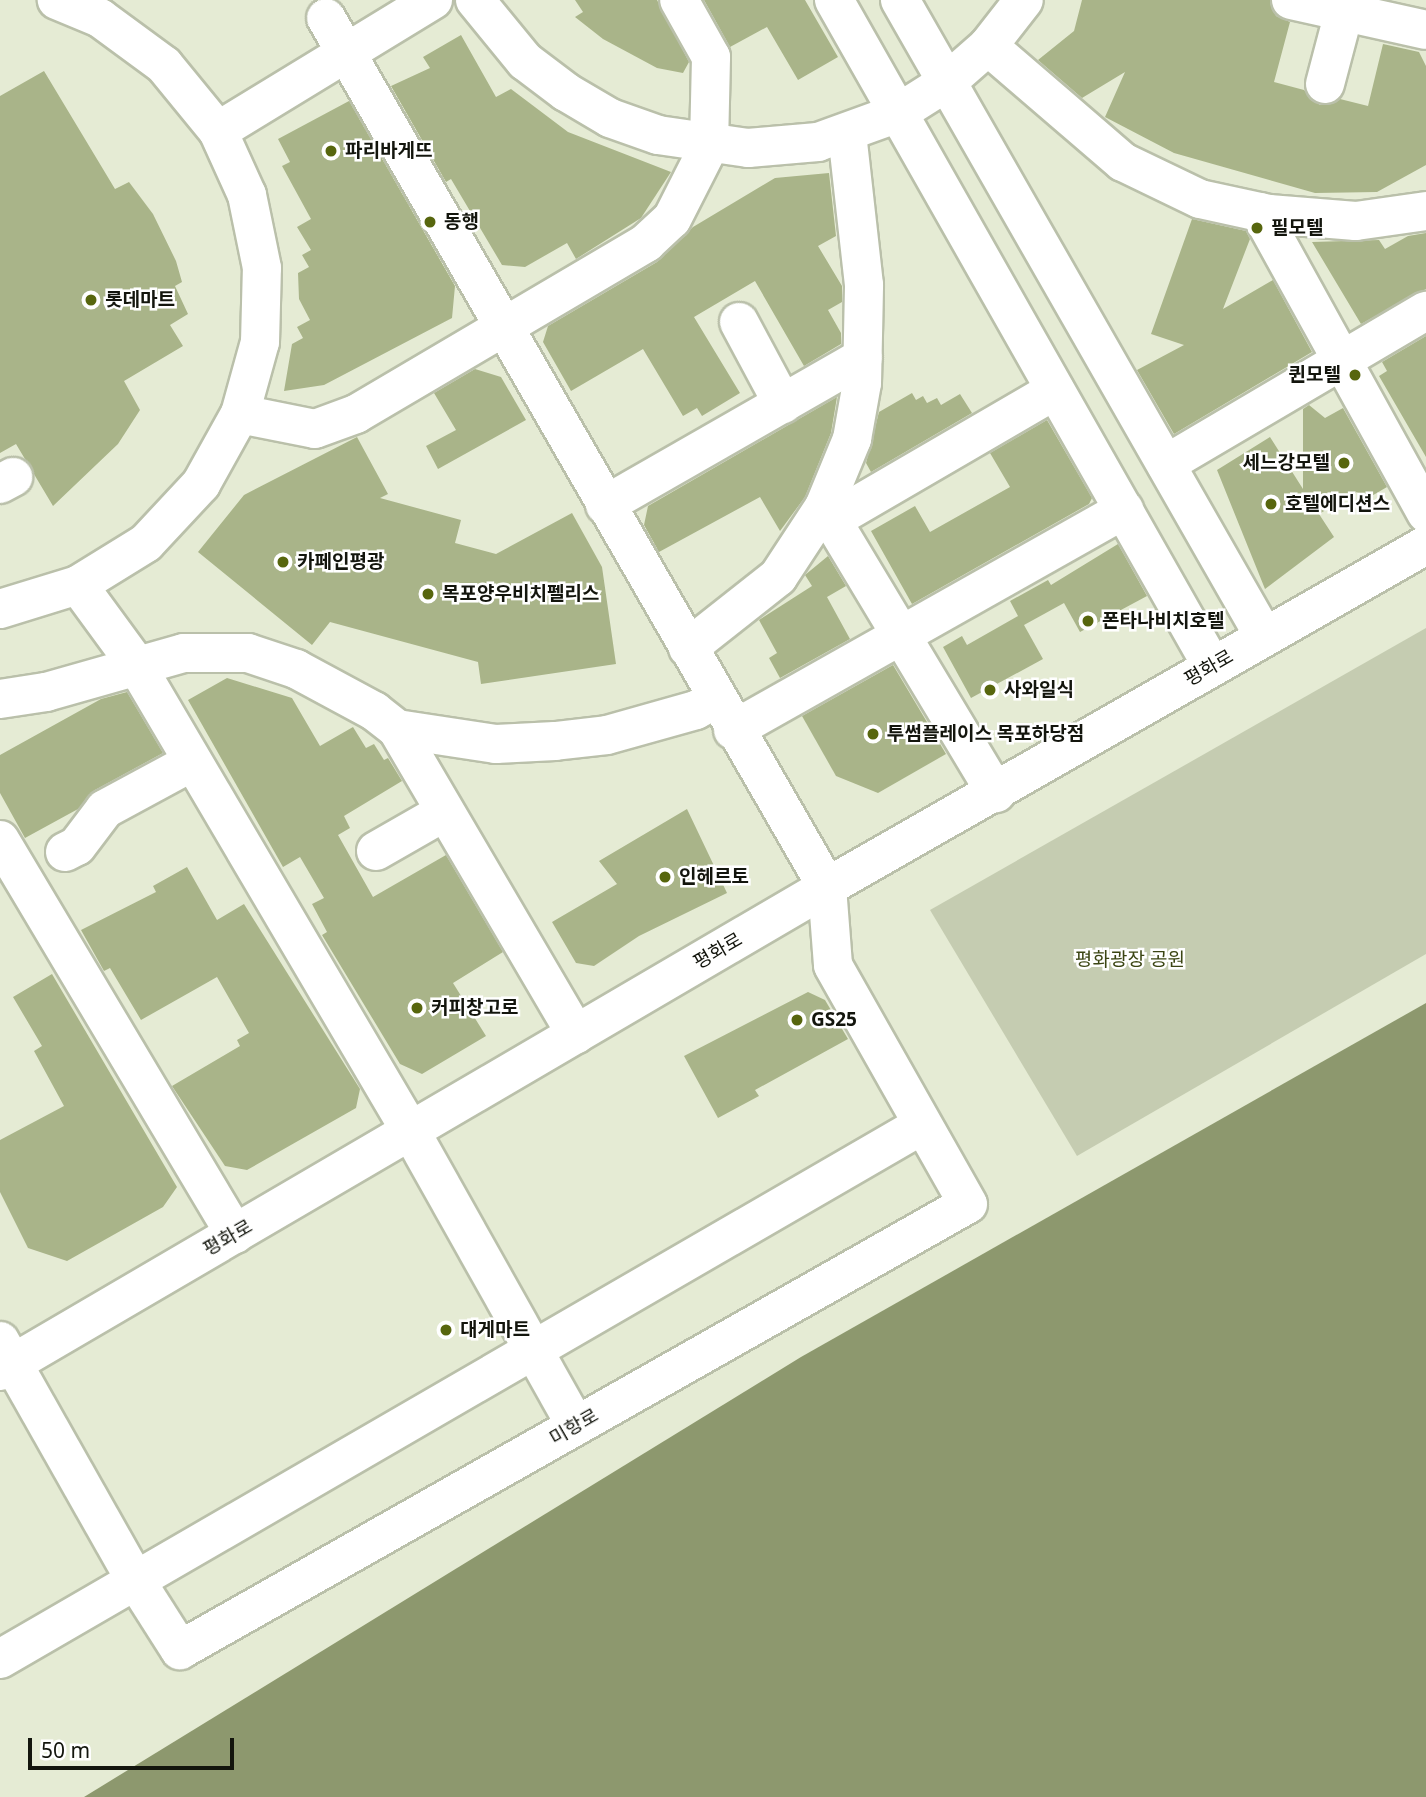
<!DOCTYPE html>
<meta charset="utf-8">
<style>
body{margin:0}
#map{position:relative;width:1426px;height:1797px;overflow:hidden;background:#e5ebd4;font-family:"Noto Sans","Noto Sans KR",sans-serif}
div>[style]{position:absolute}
.green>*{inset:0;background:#c5ccb1}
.water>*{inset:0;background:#8d986e}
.building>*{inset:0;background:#a9b489}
.roads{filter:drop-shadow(2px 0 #bac0aa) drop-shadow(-2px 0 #bac0aa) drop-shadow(0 2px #bac0aa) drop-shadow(0 -2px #bac0aa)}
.minor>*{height:38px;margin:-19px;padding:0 19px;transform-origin:19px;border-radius:19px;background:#fff}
.dots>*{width:19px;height:19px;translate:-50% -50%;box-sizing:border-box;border:4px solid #fff;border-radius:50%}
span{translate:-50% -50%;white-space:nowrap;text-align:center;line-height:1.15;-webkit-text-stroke:5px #fff;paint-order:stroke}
.poi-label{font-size:19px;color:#13150d;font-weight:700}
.left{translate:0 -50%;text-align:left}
.right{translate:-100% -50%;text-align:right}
.street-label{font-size:19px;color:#13150d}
.park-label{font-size:19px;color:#3b4513}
.scale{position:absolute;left:28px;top:1738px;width:206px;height:32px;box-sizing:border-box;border:4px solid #13150d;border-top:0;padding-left:9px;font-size:21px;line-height:24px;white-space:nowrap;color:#13150d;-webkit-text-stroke:5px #fff;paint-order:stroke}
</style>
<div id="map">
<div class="green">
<i style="clip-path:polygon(1426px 628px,1426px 954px,1077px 1156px,930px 910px)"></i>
</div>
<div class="water">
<i style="clip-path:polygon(1426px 1003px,1426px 1797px,84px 1797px,801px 1357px)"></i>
</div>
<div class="building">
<i style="clip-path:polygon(575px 0,657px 0,689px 62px,683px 73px,657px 68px,603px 39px,575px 17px,583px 12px)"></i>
<i style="clip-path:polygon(704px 0,805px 0,838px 57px,798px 80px,767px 27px,730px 47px)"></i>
<i style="clip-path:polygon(1082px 0,1270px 0,1276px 16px,1290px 22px,1274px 82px,1304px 90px,1320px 105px,1340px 99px,1368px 106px,1383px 44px,1419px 52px,1426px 66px,1426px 165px,1377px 192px,1315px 193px,1174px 153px,1105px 117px,1125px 72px,1082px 98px,1038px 60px,1074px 31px)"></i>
<i style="clip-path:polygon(461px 35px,496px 97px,511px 89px,568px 132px,671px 172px,641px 218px,576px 259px,567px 243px,525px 267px,502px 265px,451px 179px,446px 182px,391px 86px,430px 68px,423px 57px)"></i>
<i style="clip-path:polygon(44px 71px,115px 189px,129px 182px,153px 214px,176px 261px,182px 282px,175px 286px,188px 314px,170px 325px,183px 346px,124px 381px,140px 410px,118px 444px,53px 506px,16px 444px,0 453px,0 96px)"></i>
<i style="clip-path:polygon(349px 101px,455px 286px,452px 318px,324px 385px,284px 391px,292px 344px,303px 338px,297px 327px,310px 320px,299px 299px,298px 273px,309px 267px,302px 255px,311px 250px,297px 227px,311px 219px,282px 166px,290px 162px,278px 139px)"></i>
<i style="clip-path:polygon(829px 173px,836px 236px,818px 246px,842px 286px,842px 302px,828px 310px,841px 333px,841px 344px,804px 366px,755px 281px,694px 317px,740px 393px,702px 416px,697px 408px,683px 416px,643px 349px,571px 391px,543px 342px,548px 326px,657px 262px,693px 227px,775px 178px)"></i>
<i style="clip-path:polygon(1192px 219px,1246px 231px,1250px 239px,1223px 309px,1273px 280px,1312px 352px,1174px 434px,1137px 370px,1184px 345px,1151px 334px)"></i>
<i style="clip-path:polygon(1426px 233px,1426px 289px,1361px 324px,1312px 242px,1379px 240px,1385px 249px,1408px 236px)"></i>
<i style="clip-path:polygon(1426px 336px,1426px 457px,1379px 376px,1387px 371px,1382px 362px)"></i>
<i style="clip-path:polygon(475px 369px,501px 377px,526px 420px,438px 469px,426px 446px,456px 430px,434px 393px)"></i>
<i style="clip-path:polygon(912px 393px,916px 400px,923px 396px,927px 403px,937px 398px,941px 405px,960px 394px,972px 413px,871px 472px,866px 463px,879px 412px)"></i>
<i style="clip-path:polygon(837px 397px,831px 433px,805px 497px,780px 531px,760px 497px,659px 552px,644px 525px,648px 506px)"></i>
<i style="clip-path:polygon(1309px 405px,1325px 418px,1343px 408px,1387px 487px,1363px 501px,1357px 492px,1319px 514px,1334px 537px,1265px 589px,1217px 470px,1270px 437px,1303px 489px,1303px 409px)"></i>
<i style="clip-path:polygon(1047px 420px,1092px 498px,1089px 504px,912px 604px,871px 531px,915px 506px,930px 532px,1010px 487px,990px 453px)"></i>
<i style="clip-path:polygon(357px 437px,388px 494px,380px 498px,461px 520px,455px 543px,496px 554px,572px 513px,602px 567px,616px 664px,481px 684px,478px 662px,330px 622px,312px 645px,198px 552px,244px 495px)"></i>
<i style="clip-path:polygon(1118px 544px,1147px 596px,1080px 632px,1064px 603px,1024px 625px,1043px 659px,971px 698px,943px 647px,962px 636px,967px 645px,1018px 616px,1010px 601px,1048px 580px,1051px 585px)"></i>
<i style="clip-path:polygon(828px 556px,846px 586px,827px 597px,850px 639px,780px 678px,769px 658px,777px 653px,759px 620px,812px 586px,805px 575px)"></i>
<i style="clip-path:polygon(893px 665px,946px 754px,878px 793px,836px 776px,802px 716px)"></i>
<i style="clip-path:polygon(227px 678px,292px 698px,320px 746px,353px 727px,366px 748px,374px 744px,384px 760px,388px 758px,402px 781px,344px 816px,350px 828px,338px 835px,373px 897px,446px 855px,503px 952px,453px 983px,486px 1036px,422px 1074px,400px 1064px,322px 935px,327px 932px,312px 904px,324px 898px,300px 857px,283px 867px,188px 700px)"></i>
<i style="clip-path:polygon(127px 692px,163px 753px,95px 790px,78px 809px,25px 838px,0 793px,0 755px,101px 699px)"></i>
<i style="clip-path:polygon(687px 809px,727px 893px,639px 936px,594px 966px,576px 963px,552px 922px,617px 884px,599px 861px)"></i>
<i style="clip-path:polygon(187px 867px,217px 920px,244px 904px,360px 1089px,356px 1108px,247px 1170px,225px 1166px,172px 1086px,240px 1046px,237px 1040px,249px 1033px,217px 977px,141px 1020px,110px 968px,104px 971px,81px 930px,156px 892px,153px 886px)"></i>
<i style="clip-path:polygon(52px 974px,177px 1187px,163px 1207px,67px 1261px,28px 1248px,0 1192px,0 1140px,64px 1106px,34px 1051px,42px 1046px,13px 997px)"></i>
<i style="clip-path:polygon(808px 992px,825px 1000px,848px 1039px,755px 1090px,759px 1096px,718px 1118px,684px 1056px)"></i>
</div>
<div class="roads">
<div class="minor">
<i style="left:475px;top:0;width:79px;rotate:50.7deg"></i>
<i style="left:525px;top:61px;width:51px;rotate:37.1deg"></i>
<i style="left:566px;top:92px;width:51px;rotate:30.6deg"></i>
<i style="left:610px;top:118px;width:51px;rotate:19.5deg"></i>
<i style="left:658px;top:135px;width:91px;rotate:8.2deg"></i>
<i style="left:748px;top:148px;width:70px;rotate:-4.9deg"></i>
<i style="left:818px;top:142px;width:85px;rotate:-19.9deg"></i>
<i style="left:898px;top:113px;width:58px;rotate:-32.3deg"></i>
<i style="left:947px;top:82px;width:55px;rotate:-41.3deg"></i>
<i style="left:988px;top:46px;width:58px;rotate:-52deg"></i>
<i style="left:834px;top:0;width:766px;rotate:60.42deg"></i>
<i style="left:900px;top:0;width:733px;rotate:60.22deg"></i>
<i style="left:1291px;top:0;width:138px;rotate:12.5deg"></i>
<i style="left:988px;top:46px;width:178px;rotate:40.7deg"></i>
<i style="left:1123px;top:162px;width:85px;rotate:25.7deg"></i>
<i style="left:1200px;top:199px;width:71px;rotate:12.3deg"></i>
<i style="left:1269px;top:214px;width:87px;rotate:4.6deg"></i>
<i style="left:1356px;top:221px;width:71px;rotate:-8.1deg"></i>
<i style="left:1325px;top:84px;width:74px;rotate:-75.2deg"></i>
<i style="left:218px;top:131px;width:252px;rotate:-31.4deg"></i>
<i style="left:1260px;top:212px;width:344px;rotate:61.1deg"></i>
<i style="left:739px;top:322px;width:93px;rotate:61.8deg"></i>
<i style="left:240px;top:414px;width:76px;rotate:11.3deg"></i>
<i style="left:315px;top:429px;width:44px;rotate:-20.1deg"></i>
<i style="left:356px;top:414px;width:337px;rotate:-30.5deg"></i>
<i style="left:646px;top:243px;width:35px;rotate:-43deg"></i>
<i style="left:672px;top:219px;width:82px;rotate:-63.1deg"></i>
<i style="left:709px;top:146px;width:89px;rotate:-88.7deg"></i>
<i style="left:711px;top:57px;width:65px;rotate:-119.3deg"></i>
<i style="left:1166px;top:464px;width:302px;rotate:-30.5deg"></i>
<i style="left:0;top:484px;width:15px;rotate:-28deg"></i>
<i style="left:605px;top:505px;width:297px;rotate:-29.8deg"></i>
<i style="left:824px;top:507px;width:334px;rotate:59deg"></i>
<i style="left:832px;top:520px;width:258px;rotate:-30.2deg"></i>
<i style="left:78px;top:585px;width:97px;rotate:53.8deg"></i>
<i style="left:135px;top:663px;width:542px;rotate:59.51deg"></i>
<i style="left:410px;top:1130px;width:339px;rotate:60.7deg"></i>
<i style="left:0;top:609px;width:82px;rotate:-17.1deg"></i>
<i style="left:78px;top:585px;width:80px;rotate:-31.7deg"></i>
<i style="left:146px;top:543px;width:81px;rotate:-47deg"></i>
<i style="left:201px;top:484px;width:80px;rotate:-60.9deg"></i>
<i style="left:240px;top:414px;width:75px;rotate:-74.5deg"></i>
<i style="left:260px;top:342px;width:74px;rotate:-88.5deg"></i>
<i style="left:262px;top:268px;width:75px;rotate:-101.6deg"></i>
<i style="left:247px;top:195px;width:70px;rotate:-114.4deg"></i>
<i style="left:218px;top:131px;width:85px;rotate:-129.3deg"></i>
<i style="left:164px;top:65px;width:79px;rotate:-143.7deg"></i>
<i style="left:100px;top:18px;width:47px;rotate:-157.3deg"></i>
<i style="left:688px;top:648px;width:115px;rotate:-38.3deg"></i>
<i style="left:778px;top:577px;width:84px;rotate:-56.7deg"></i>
<i style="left:824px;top:507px;width:74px;rotate:-67.6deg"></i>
<i style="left:852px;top:439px;width:57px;rotate:-79.9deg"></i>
<i style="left:862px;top:383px;width:98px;rotate:-88.8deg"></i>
<i style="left:864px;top:285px;width:152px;rotate:-96.4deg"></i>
<i style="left:0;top:699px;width:47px;rotate:-8.7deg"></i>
<i style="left:46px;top:692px;width:143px;rotate:-15.8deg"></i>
<i style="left:184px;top:653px;width:64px"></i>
<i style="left:248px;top:653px;width:51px;rotate:18.4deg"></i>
<i style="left:296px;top:669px;width:89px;rotate:28.3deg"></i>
<i style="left:374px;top:711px;width:29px;rotate:38deg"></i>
<i style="left:397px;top:729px;width:354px;rotate:59.6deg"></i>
<i style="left:397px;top:729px;width:100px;rotate:8.6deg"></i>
<i style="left:496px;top:744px;width:59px;rotate:-2.9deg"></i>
<i style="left:555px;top:741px;width:52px;rotate:-6.6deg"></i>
<i style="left:607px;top:735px;width:92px;rotate:-15.7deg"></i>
<i style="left:696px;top:710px;width:23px;rotate:-29deg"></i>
<i style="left:733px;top:730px;width:449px;rotate:-29.4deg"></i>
<i style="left:0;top:840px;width:459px;rotate:59.2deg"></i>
<i style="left:376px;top:851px;width:78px;rotate:-29.8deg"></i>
<i style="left:65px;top:852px;width:13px;rotate:-27deg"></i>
<i style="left:77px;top:846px;width:46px;rotate:-52.9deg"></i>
<i style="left:105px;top:809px;width:99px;rotate:-28.4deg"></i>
<i style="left:0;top:1341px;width:276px;rotate:60.5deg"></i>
<i style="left:136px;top:1581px;width:82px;rotate:57.5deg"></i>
<i style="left:180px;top:1650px;width:905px;rotate:-29.51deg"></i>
<i style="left:968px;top:1204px;width:274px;rotate:-119.5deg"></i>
<i style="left:833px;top:965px;width:78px;rotate:-94.4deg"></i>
<i style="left:827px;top:887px;width:1003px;rotate:-119.96deg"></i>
<i style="left:0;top:1371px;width:958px;rotate:-30.34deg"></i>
<i style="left:827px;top:887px;width:690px;rotate:-29.72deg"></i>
<i style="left:0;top:1659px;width:1065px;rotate:-30.08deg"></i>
</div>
</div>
<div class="dots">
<i style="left:331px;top:151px;background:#57660e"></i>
<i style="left:430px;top:222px;background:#57660e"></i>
<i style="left:1257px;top:228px;background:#57660e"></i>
<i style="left:91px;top:300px;background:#57660e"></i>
<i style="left:1355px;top:375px;background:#57660e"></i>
<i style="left:1344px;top:463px;background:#57660e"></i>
<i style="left:1271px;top:504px;background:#57660e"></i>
<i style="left:283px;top:562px;background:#57660e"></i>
<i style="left:428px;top:594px;background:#57660e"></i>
<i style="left:1088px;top:621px;background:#57660e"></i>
<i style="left:990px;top:690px;background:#57660e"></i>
<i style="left:873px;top:734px;background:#57660e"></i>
<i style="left:665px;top:877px;background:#57660e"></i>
<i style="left:417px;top:1008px;background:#57660e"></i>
<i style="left:797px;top:1020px;background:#57660e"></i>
<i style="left:446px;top:1330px;background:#57660e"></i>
</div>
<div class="poi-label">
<span class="left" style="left:345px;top:151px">파리바게뜨</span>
<span class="left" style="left:444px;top:222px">동행</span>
<span class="left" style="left:1271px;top:228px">필모텔</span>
<span class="left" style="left:105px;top:300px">롯데마트</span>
<span class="right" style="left:1341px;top:375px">퀸모텔</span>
<span class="right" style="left:1330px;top:463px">세느강모텔</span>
<span class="left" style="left:1285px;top:504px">호텔에디션스</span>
<span class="left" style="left:297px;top:562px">카페인평광</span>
<span class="left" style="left:442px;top:594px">목포양우비치펠리스</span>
<span class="left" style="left:1102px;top:621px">폰타나비치호텔</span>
<span class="left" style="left:1004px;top:690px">사와일식</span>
<span class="left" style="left:887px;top:734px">투썸플레이스 목포하당점</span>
<span class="left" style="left:679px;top:877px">인헤르토</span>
<span class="left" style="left:431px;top:1008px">커피창고로</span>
<span class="left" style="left:811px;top:1020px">GS25</span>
<span class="left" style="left:460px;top:1330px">대게마트</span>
</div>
<div class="street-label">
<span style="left:1209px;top:668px;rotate:-30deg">평화로</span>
<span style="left:718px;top:951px;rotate:-30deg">평화로</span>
<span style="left:228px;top:1238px;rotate:-30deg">평화로</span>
<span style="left:574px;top:1427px;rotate:-30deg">미항로</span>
</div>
<div class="park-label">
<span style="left:1130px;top:960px">평화광장 공원</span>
</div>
<div class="scale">50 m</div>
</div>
